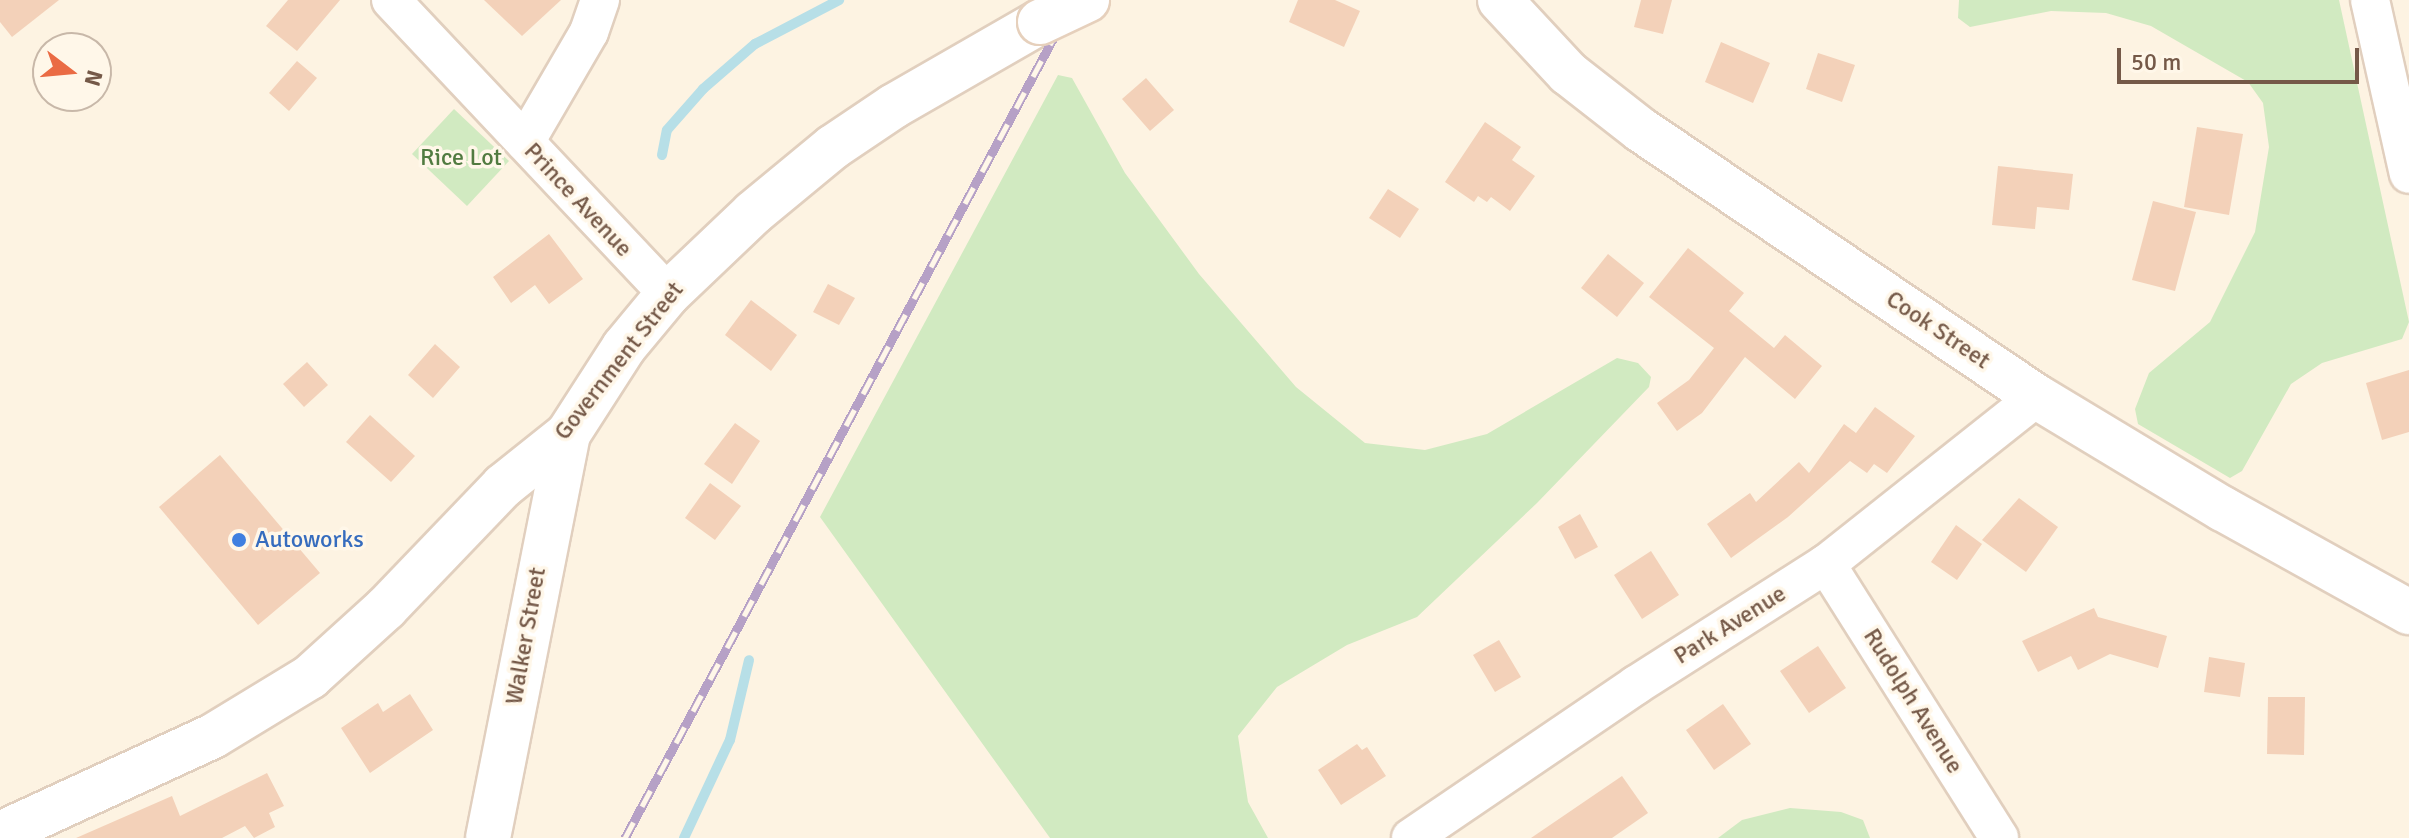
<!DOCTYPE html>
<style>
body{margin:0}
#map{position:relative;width:2409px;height:838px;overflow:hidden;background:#fdf3e2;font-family:Signika,sans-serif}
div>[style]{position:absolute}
.green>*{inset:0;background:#d1eac1}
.stream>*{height:10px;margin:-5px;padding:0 5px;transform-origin:5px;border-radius:5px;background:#b7dfe7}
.building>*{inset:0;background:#f3d1b9}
.roads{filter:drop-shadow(2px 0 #e1cfbe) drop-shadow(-2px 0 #e1cfbe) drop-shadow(0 2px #e1cfbe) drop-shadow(0 -2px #e1cfbe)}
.street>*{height:38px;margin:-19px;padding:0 19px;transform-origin:19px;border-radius:19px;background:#fff}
.secondary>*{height:44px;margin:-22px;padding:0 22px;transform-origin:22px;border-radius:22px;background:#fff}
.rail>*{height:9px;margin-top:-4.5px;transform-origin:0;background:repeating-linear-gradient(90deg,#fff7e9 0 18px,#b6a1c6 0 36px);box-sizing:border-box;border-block:2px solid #b6a1c6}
.bridges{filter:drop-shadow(2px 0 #e6d0bc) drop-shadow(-2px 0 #e6d0bc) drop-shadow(0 2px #e6d0bc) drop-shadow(0 -2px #e6d0bc)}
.secondary-bridge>*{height:44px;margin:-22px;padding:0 22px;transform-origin:22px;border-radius:22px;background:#fff}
.dots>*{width:22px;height:22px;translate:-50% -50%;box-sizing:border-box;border:4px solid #fff7e9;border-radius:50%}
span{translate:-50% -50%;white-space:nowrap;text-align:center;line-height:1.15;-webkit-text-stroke:7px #fff7e9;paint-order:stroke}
.park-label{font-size:24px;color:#517b40}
.street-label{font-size:24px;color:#755948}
.shop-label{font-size:24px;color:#366cbe}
.left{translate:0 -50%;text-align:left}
.north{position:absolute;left:32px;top:32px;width:80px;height:80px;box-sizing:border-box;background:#fff7e9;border:2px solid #c8b8a9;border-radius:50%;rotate:106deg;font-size:22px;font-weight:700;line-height:32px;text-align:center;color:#755948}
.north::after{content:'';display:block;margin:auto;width:28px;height:36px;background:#ea6b44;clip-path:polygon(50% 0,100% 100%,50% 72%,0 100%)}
.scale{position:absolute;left:2117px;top:48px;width:242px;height:36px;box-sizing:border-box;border:4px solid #755948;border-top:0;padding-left:10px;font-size:24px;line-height:28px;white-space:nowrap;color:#755948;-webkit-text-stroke:6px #fff7e9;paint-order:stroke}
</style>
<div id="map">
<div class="green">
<i style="clip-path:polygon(1959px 0,2339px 0,2409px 322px,2402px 339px,2322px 363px,2291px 384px,2242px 471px,2230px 478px,2138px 424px,2135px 409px,2149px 373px,2210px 322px,2255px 232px,2269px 147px,2263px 103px,2248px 82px,2151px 26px,2106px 13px,2051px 11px,1970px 27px,1958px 18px)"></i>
<i style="clip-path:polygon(1058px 75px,1072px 78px,1125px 173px,1199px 274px,1296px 387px,1365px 443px,1425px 450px,1487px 434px,1617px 358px,1638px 363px,1651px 377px,1649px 387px,1537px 503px,1417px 617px,1347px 645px,1277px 687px,1238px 736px,1248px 802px,1268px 838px,1050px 838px,820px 517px)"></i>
<i style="clip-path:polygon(454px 109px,509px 161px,467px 206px,412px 154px)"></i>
<i style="clip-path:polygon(1790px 808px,1841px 812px,1863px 820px,1870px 838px,1718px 838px,1742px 820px)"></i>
</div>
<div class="stream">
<i style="left:662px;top:155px;width:25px;rotate:-79deg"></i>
<i style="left:667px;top:130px;width:55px;rotate:-48.7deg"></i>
<i style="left:703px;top:89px;width:69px;rotate:-40.9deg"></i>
<i style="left:755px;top:44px;width:95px;rotate:-27.6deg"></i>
<i style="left:684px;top:838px;width:108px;rotate:-64.9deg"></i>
<i style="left:730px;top:740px;width:82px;rotate:-76.6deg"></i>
</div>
<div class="building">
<i style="clip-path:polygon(0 0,59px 0,12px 37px,0 22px)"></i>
<i style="clip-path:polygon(288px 0,340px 0,297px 51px,266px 26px)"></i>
<i style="clip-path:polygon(484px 0,561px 0,522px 36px)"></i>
<i style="clip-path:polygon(1298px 0,1335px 0,1360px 11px,1344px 47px,1289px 22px)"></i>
<i style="clip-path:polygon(1641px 0,1672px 0,1663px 34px,1634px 27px)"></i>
<i style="clip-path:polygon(1721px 42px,1770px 63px,1753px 103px,1705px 82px)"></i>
<i style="clip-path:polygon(1818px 53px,1855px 65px,1842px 102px,1806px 89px)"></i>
<i style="clip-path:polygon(297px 61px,317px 78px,289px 111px,269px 93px)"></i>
<i style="clip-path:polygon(1146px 78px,1174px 110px,1150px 131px,1122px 99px)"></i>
<i style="clip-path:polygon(1485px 122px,1521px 147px,1512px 160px,1535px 176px,1510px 211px,1491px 197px,1487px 202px,1478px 196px,1474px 202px,1445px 182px)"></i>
<i style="clip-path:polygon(2197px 127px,2243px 134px,2229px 215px,2184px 207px)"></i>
<i style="clip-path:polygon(1998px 166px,2073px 174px,2069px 210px,2037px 207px,2035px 229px,1992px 225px)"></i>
<i style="clip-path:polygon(1388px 189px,1419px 209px,1400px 238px,1369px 218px)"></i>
<i style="clip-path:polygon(2153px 201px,2196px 212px,2175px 291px,2132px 280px)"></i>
<i style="clip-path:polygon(549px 234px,583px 279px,549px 304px,535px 285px,511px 303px,493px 277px)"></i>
<i style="clip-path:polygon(1688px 248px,1744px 293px,1729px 311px,1774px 348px,1785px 335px,1822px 366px,1795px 399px,1745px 357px,1702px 413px,1677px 431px,1657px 403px,1689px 380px,1714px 348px,1649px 297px)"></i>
<i style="clip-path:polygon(1608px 254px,1644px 283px,1617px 317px,1581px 288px)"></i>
<i style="clip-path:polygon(828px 284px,855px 298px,839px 325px,813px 312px)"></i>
<i style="clip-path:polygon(751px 300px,797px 335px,771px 371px,725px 335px)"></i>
<i style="clip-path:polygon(435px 344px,460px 367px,433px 398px,408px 375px)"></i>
<i style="clip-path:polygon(307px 362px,328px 385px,304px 407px,283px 384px)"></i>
<i style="clip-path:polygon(2409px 370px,2409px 432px,2382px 440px,2366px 383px)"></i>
<i style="clip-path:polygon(1875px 407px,1915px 436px,1887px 473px,1874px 464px,1867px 473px,1850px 461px,1788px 517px,1731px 558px,1707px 524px,1750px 493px,1756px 502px,1799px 462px,1809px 473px,1844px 424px,1856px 433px)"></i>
<i style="clip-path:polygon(370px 415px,415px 456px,391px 482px,346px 442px)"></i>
<i style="clip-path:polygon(735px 423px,760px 441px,732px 484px,704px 464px)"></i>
<i style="clip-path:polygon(220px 455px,320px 573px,258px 625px,159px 507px)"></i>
<i style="clip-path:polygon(710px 483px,741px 506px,715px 540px,685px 518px)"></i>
<i style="clip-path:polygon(2019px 498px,2058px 527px,2026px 572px,1982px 540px)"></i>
<i style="clip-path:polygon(1580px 514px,1598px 547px,1575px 559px,1558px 527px)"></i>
<i style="clip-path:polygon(1956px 525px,1982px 544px,1957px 580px,1931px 562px)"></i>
<i style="clip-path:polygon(1651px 551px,1679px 595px,1642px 619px,1614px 575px)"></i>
<i style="clip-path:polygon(2094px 608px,2098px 617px,2167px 636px,2158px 668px,2110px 654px,2078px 670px,2071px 656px,2038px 672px,2022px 641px)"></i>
<i style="clip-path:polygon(1499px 640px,1521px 677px,1495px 692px,1473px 655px)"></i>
<i style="clip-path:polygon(1818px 646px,1846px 688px,1809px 713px,1780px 671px)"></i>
<i style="clip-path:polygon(2209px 657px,2245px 663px,2240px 697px,2204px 692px)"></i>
<i style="clip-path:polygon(410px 694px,433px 730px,370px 773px,341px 728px,378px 703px,383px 712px)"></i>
<i style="clip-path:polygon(2268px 697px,2305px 697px,2304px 755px,2267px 754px)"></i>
<i style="clip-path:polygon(1723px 704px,1751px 744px,1714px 770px,1686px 730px)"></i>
<i style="clip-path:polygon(1357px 744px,1362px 750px,1367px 747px,1386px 776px,1341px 805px,1318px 770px)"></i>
<i style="clip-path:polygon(267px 773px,284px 806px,269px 813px,275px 827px,254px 838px,245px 826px,222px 838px,76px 838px,172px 796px,180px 816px)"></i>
<i style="clip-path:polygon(1622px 776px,1648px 813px,1612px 838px,1531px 838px)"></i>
</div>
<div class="roads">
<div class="street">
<i style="left:391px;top:0;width:404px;rotate:46.7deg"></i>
<i style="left:2370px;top:0;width:178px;rotate:77.4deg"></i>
<i style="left:525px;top:142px;width:127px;rotate:-59.8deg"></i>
<i style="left:589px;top:32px;width:34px;rotate:-71deg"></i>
<i style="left:1826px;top:564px;width:324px;rotate:57.7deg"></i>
<i style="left:1411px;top:838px;width:272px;rotate:-34.2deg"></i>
<i style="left:1636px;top:685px;width:225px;rotate:-32.5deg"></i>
<i style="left:1826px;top:564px;width:269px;rotate:-38.4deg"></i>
</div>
<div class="secondary">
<i style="left:1500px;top:0;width:100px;rotate:47deg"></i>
<i style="left:1568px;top:73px;width:93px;rotate:38deg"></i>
<i style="left:1641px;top:130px;width:478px;rotate:34deg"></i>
<i style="left:2037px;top:397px;width:217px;rotate:31.1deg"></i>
<i style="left:2223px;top:509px;width:213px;rotate:29deg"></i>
<i style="left:0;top:834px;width:234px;rotate:-24.7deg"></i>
<i style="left:213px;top:736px;width:114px;rotate:-31.3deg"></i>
<i style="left:310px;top:677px;width:103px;rotate:-42.2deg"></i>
<i style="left:386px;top:608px;width:169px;rotate:-46.2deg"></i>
<i style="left:503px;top:486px;width:83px;rotate:-38.7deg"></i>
<i style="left:568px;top:434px;width:103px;rotate:-57.2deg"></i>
<i style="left:624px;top:347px;width:69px;rotate:-50.3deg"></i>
<i style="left:668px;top:294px;width:117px;rotate:-43.6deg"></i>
<i style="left:753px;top:213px;width:104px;rotate:-39.5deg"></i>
<i style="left:833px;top:147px;width:73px;rotate:-33.9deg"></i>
<i style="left:894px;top:106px;width:168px;rotate:-29.9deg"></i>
<i style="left:488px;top:838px;width:412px;rotate:-78.8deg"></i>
</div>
</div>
<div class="rail">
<i style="left:625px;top:838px;width:951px;rotate:-61.82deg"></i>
</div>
<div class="bridges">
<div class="secondary-bridge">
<i style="left:1040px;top:22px;width:52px;rotate:-25.1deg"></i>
</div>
</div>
<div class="dots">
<i style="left:239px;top:540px;background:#3f7fe0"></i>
</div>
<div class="park-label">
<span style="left:461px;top:158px">Rice Lot</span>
</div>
<div class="street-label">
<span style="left:578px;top:200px;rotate:47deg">Prince Avenue</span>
<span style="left:1938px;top:330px;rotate:34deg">Cook Street</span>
<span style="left:619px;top:361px;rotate:-52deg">Government Street</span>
<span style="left:1730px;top:625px;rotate:-32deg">Park Avenue</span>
<span style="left:526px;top:636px;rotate:-80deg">Walker Street</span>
<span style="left:1913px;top:701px;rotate:58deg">Rudolph Avenue</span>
</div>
<div class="shop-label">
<span class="left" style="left:255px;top:540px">Autoworks</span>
</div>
<div class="north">N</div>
<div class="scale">50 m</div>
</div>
